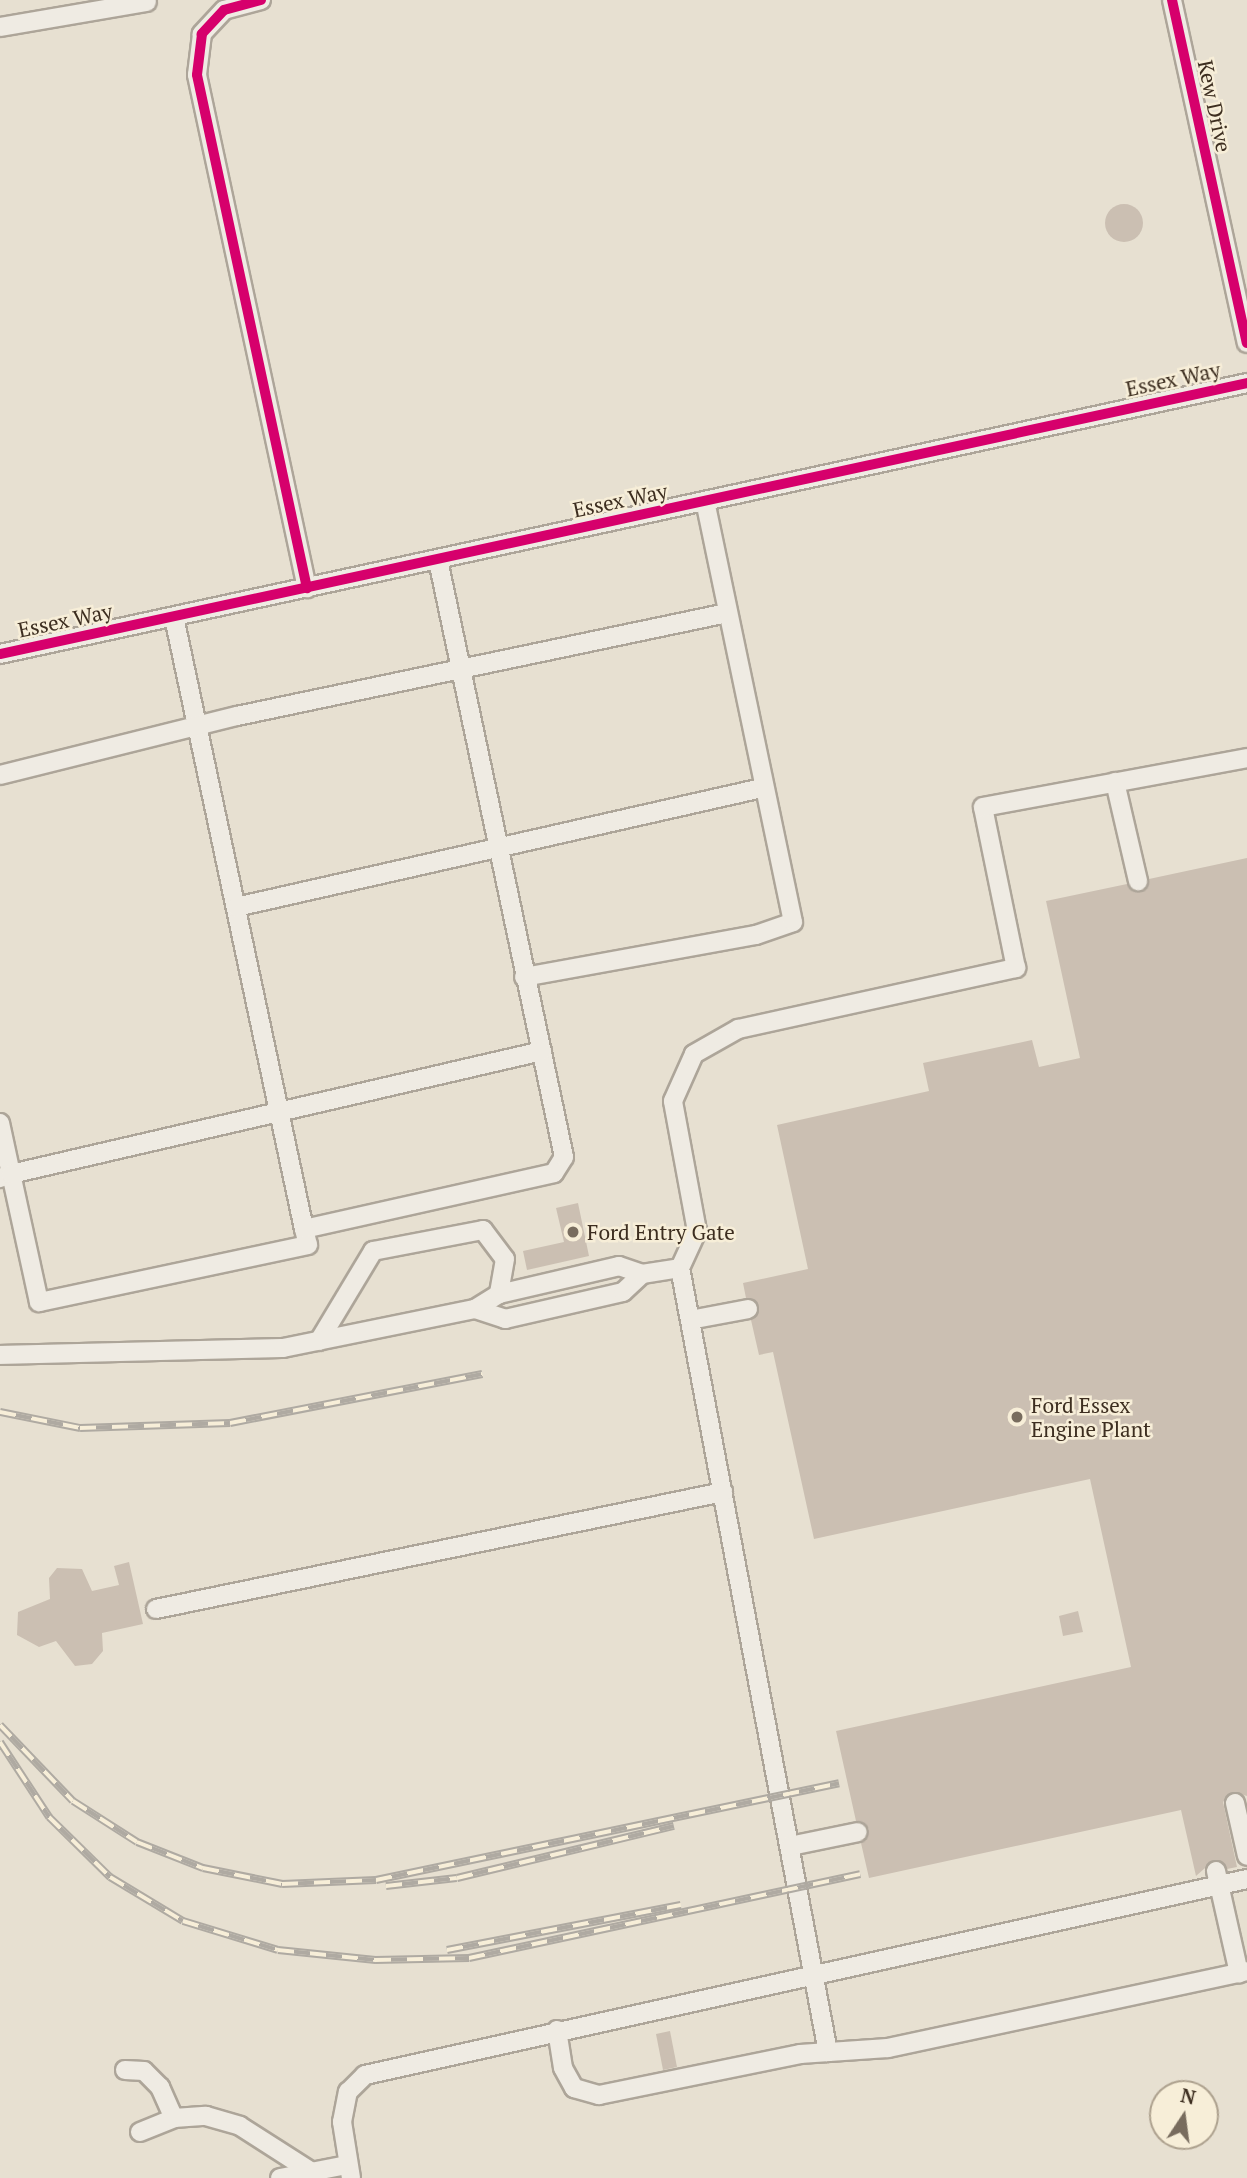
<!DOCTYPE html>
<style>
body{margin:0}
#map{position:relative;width:1247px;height:2178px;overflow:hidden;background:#e7e0d1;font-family:"PT Serif",serif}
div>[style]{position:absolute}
.building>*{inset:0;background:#cbbfb2}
.round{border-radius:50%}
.roads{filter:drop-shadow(2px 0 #ada599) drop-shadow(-2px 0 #ada599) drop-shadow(0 2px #ada599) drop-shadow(0 -2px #ada599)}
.minor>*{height:18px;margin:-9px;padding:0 9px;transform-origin:9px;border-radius:9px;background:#efebe3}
.rail>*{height:8px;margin-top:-4px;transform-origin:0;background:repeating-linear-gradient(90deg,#f7eed8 0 16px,#afaaa2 0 32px);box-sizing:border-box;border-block:2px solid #afaaa2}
.cycleway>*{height:10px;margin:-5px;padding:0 5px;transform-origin:5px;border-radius:5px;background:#d6006c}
.dots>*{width:19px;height:19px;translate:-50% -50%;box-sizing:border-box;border:4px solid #f7eed8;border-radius:50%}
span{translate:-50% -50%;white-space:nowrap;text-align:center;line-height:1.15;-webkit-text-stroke:5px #f7eed8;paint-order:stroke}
.street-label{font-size:21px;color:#3d2e20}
.poi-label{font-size:21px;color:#3d2e20}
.left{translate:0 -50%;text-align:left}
.north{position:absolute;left:1149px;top:2080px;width:70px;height:70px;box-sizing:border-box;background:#f7eed8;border:2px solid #ada18e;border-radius:50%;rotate:13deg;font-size:19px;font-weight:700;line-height:28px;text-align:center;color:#3d2e20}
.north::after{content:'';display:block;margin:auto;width:24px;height:32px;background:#786c5e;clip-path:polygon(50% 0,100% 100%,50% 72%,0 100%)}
</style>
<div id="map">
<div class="building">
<i class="round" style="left:1105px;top:204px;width:38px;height:38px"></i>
<i style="clip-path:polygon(1247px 858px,1247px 1796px,1233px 1792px,1223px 1802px,1237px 1867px,1227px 1869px,1214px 1860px,1196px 1876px,1181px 1810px,869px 1878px,861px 1843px,869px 1829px,856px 1821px,836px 1731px,1131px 1667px,1090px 1479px,814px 1539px,773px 1352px,759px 1355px,751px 1320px,759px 1306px,746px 1298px,743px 1283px,808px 1269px,777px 1125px,929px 1091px,923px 1063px,1032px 1040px,1039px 1067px,1080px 1058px,1046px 901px,1127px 884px,1140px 892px,1149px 879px)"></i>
<i style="clip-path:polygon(578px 1203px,589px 1256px,527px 1270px,523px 1251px,564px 1242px,556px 1208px)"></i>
<i style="clip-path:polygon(129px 1562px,143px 1624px,102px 1633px,103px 1651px,92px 1664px,75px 1666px,56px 1641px,39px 1647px,17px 1635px,18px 1612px,50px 1599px,49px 1578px,57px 1568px,82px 1569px,92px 1591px,119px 1585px,114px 1566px)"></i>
<i style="clip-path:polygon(1078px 1611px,1083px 1632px,1063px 1636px,1059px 1616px)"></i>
<i style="clip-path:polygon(670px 2031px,677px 2067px,663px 2070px,656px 2034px)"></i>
</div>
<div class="roads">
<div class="minor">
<i style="left:261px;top:0;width:38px;rotate:165deg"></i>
<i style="left:224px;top:10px;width:33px;rotate:133deg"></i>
<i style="left:202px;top:34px;width:41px;rotate:97deg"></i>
<i style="left:197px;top:75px;width:525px;rotate:77.9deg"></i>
<i style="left:1172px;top:0;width:351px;rotate:77.7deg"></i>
<i style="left:0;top:27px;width:149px;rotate:-9.7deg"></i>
<i style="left:174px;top:617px;width:626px;rotate:78.01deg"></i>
<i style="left:304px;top:1229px;width:256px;rotate:-12.6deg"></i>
<i style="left:554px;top:1173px;width:19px;rotate:-58deg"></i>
<i style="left:564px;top:1157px;width:610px;rotate:-101.92deg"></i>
<i style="left:0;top:654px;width:1276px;rotate:-12.26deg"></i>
<i style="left:0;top:775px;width:244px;rotate:-14deg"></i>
<i style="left:237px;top:716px;width:501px;rotate:-11.87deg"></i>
<i style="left:1115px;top:782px;width:102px;rotate:76.9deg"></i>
<i style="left:236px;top:907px;width:539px;rotate:-12.75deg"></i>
<i style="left:524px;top:977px;width:236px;rotate:-10.3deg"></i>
<i style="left:756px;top:935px;width:39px;rotate:-19deg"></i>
<i style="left:793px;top:922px;width:430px;rotate:-101.8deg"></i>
<i style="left:0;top:1123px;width:52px;rotate:77.8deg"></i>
<i style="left:11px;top:1174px;width:12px;rotate:160deg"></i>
<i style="left:304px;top:1229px;width:16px;rotate:76deg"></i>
<i style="left:308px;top:1245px;width:275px;rotate:168deg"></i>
<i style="left:39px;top:1302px;width:131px;rotate:-102.3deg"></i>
<i style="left:11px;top:1174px;width:545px;rotate:-13.04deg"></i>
<i style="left:680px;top:1268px;width:798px;rotate:79.31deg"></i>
<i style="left:475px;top:1309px;width:32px;rotate:18deg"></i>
<i style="left:505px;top:1319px;width:121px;rotate:-12.9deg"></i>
<i style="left:623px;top:1292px;width:26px;rotate:-43deg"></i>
<i style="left:690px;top:1320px;width:59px;rotate:-10.7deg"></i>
<i style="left:319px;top:1341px;width:105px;rotate:-59deg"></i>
<i style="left:373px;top:1251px;width:112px;rotate:-10.8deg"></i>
<i style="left:483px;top:1230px;width:36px;rotate:53deg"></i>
<i style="left:505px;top:1259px;width:36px;rotate:100deg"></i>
<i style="left:0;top:1355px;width:283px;rotate:-1.4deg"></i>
<i style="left:283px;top:1348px;width:196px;rotate:-11.5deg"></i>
<i style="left:475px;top:1309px;width:28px;rotate:-32deg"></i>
<i style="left:499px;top:1294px;width:123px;rotate:-13.1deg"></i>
<i style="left:619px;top:1266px;width:24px;rotate:19deg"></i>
<i style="left:642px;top:1274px;width:38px;rotate:-9deg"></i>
<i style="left:680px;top:1268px;width:41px;rotate:-65.3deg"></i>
<i style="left:697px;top:1231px;width:132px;rotate:-100.5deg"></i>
<i style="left:673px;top:1101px;width:51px;rotate:-65.9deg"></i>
<i style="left:694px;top:1054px;width:51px;rotate:-29.6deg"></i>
<i style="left:738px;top:1029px;width:285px;rotate:-12.4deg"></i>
<i style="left:1016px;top:968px;width:164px;rotate:-101.6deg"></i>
<i style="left:983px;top:807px;width:269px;rotate:-10.5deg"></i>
<i style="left:156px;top:1609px;width:579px;rotate:-11.66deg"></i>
<i style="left:1235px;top:1803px;width:54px;rotate:77.2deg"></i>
<i style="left:790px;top:1846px;width:69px;rotate:-11.6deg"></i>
<i style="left:1216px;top:1871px;width:105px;rotate:77.3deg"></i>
<i style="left:557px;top:2030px;width:38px;rotate:81deg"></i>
<i style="left:563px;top:2068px;width:23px;rotate:61deg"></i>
<i style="left:574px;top:2088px;width:26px;rotate:16deg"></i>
<i style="left:599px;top:2095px;width:205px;rotate:-11.5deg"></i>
<i style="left:800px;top:2054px;width:88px;rotate:-3.9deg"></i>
<i style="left:888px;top:2048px;width:367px;rotate:-12.1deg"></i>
<i style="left:125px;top:2070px;width:19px;rotate:3deg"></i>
<i style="left:144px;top:2071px;width:23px;rotate:45deg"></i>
<i style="left:160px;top:2087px;width:34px;rotate:66deg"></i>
<i style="left:140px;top:2132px;width:37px;rotate:-22deg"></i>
<i style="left:174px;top:2118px;width:32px;rotate:-4deg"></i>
<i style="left:206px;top:2116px;width:35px;rotate:16deg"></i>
<i style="left:240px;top:2126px;width:85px;rotate:32.6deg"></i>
<i style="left:280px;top:2178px;width:68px;rotate:-11deg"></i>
<i style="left:351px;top:2178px;width:57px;rotate:-99.1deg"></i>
<i style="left:342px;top:2122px;width:31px;rotate:-79deg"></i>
<i style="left:348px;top:2092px;width:24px;rotate:-45deg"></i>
<i style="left:365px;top:2075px;width:904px;rotate:-12.53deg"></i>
</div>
</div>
<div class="rail">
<i style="left:0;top:1412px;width:82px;rotate:11.3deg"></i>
<i style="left:80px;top:1428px;width:150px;rotate:-1.9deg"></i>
<i style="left:230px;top:1423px;width:257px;rotate:-11deg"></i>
<i style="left:0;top:1725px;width:105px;rotate:46.2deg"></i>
<i style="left:73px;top:1801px;width:76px;rotate:32.6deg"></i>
<i style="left:137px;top:1842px;width:71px;rotate:21.5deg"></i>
<i style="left:203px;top:1868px;width:81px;rotate:11.4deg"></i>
<i style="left:282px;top:1884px;width:94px;rotate:-2.4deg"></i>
<i style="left:376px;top:1880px;width:473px;rotate:-11.8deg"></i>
<i style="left:0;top:1742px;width:90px;rotate:56.8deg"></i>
<i style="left:49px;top:1817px;width:86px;rotate:44.5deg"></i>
<i style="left:110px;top:1877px;width:85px;rotate:31.1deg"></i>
<i style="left:183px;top:1921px;width:99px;rotate:17deg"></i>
<i style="left:278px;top:1950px;width:98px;rotate:5.9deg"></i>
<i style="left:375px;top:1960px;width:94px;rotate:-1.2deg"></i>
<i style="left:469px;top:1958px;width:400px;rotate:-12.1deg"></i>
<i style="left:386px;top:1886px;width:71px;rotate:-6.4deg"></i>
<i style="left:457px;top:1878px;width:223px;rotate:-13.5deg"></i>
<i style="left:447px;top:1950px;width:238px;rotate:-10.9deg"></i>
</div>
<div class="cycleway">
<i style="left:261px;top:0;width:38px;rotate:165deg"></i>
<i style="left:224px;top:10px;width:33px;rotate:133deg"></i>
<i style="left:202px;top:34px;width:41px;rotate:97deg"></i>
<i style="left:197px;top:75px;width:525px;rotate:77.9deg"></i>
<i style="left:1172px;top:0;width:351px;rotate:77.7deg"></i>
<i style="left:0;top:654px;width:1276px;rotate:-12.26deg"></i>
</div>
<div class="dots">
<i style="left:573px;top:1232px;background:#786c5e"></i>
<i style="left:1017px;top:1417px;background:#786c5e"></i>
</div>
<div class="street-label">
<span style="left:1215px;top:106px;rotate:78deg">Kew Drive</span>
<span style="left:1173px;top:379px;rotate:-12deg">Essex Way</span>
<span style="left:620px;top:500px;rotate:-12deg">Essex Way</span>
<span style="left:65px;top:620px;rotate:-12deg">Essex Way</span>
</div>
<div class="poi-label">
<span class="left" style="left:587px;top:1232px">Ford Entry Gate</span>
<span class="left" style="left:1031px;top:1417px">Ford Essex<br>Engine Plant</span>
</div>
<div class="north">N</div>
</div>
